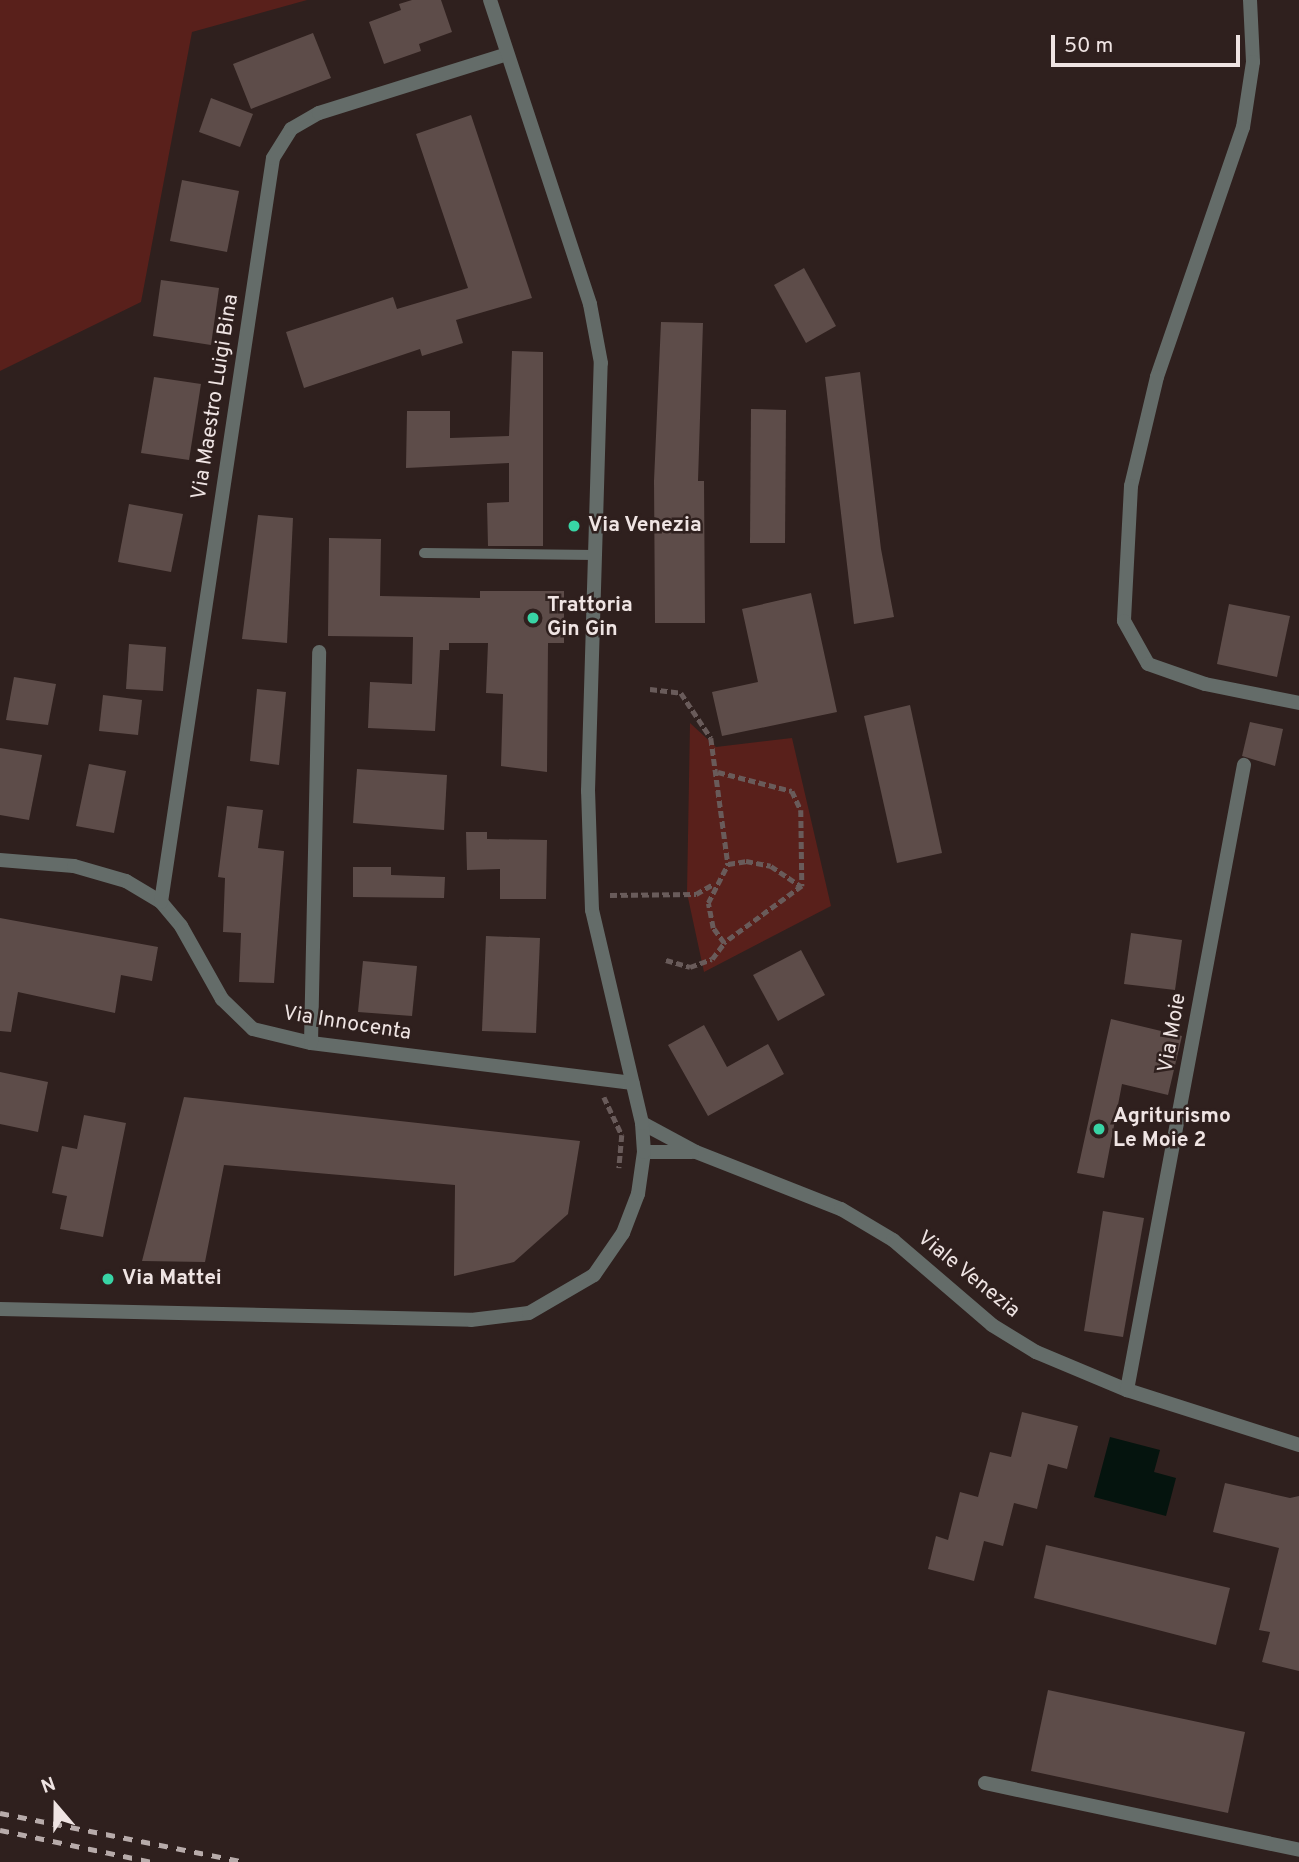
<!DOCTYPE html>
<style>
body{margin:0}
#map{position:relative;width:1299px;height:1862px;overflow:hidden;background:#2f201e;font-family:Overpass,sans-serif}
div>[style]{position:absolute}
.green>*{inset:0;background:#59201b}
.water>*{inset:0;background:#05140e}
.building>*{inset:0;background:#5d4c49}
.path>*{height:4.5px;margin-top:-2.25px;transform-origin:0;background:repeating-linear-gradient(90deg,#695b5a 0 7px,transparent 0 10.5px)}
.lane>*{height:10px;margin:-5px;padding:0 5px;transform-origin:5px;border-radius:5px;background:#646c69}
.street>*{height:14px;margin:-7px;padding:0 7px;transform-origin:7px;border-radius:7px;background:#646c69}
.rail>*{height:5px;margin-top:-2.5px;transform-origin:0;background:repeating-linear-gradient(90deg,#b7abaa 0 9px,transparent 0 18px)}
.dots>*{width:19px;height:19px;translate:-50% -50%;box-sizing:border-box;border:4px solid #2f201e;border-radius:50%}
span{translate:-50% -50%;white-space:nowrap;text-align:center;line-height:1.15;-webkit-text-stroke:5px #2f201e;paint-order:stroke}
.street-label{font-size:21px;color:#efe4e3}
.poi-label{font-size:21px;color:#efe4e3;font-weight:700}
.left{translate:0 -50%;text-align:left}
.north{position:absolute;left:21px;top:1771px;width:70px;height:70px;-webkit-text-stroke:5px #2f201e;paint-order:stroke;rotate:340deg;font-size:19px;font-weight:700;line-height:28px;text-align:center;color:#efe4e3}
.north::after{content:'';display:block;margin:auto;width:24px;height:32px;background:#efe4e3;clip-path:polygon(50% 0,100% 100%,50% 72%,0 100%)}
.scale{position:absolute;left:1051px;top:35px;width:189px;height:32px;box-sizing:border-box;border:4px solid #efe4e3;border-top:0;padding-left:9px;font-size:21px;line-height:24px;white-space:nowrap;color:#efe4e3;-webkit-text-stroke:5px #2f201e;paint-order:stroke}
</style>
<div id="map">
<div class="green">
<i style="clip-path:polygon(0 0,307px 0,192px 32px,141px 302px,0 371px)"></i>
<i style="clip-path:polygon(690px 723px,716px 747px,792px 738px,831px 906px,704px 972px,687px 893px)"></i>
</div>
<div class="water">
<i style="clip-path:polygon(1110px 1437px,1160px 1450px,1154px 1472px,1176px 1478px,1166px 1516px,1094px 1497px)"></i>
</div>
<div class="building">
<i style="clip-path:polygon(412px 0,441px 0,452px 32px,419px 44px,421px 51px,384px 64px,369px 22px,401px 10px,399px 4px)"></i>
<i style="clip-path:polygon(313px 33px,331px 78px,251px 109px,233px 64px)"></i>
<i style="clip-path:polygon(211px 98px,253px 114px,240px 147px,199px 132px)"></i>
<i style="clip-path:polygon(471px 115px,532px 298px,456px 320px,463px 343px,422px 356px,420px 349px,304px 388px,286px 332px,393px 297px,397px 309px,468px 288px,416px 134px)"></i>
<i style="clip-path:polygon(182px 180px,239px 191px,227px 252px,170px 241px)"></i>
<i style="clip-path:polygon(804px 268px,836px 326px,806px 343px,774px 285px)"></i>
<i style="clip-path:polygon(161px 280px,219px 288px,211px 345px,153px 336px)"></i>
<i style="clip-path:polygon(661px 322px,703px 323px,698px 481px,704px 481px,705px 623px,655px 623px,654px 481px)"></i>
<i style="clip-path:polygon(512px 351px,543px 352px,543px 546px,488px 546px,487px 503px,509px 502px,509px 463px,406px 468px,407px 411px,450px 411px,450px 438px,509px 436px)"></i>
<i style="clip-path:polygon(860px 372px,881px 549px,894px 617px,854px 624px,825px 377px)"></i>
<i style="clip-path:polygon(154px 377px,201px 384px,189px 460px,141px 453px)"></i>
<i style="clip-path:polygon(751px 409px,786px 410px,785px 543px,750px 543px)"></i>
<i style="clip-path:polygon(129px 504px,183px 514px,171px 572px,118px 562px)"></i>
<i style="clip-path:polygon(258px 515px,293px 518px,287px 643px,242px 639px)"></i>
<i style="clip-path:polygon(329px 538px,381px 539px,380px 596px,480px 598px,480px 591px,564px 591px,564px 643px,548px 643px,547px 772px,501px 766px,503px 694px,486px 693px,488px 643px,449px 643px,449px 650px,440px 650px,435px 731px,368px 728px,370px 682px,412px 684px,413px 637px,328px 636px)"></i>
<i style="clip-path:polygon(811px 593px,837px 712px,722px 736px,712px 692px,758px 682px,742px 609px)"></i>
<i style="clip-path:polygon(1229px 604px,1290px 616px,1277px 677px,1217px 664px)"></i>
<i style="clip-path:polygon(129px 644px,166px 647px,163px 691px,126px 689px)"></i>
<i style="clip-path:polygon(14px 677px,56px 684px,48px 725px,6px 720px)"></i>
<i style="clip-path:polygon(257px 689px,286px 692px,279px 765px,250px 761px)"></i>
<i style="clip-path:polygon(103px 695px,142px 700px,138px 735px,99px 731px)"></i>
<i style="clip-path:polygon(910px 705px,942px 853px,897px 863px,864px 716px)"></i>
<i style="clip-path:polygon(1250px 722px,1283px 729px,1275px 766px,1242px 756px)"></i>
<i style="clip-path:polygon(0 748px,42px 755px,29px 820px,0 815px)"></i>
<i style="clip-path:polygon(89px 764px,126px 771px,114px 833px,76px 826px)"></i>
<i style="clip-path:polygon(357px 769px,447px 775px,444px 830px,353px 823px)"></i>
<i style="clip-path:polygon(227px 806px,263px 810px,258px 848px,284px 851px,274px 983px,239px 982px,241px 933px,223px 932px,225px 878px,218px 877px)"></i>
<i style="clip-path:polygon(466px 832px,487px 832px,487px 839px,547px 840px,546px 899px,500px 899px,500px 869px,467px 870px)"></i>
<i style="clip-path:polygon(353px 867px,391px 867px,391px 875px,445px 877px,444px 898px,353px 897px)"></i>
<i style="clip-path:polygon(0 918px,158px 947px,152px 981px,121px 975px,115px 1013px,18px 992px,11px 1032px,0 1031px)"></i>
<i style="clip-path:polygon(1131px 933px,1182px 940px,1175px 990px,1124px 984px)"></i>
<i style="clip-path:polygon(486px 936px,540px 938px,536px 1033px,482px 1031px)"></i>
<i style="clip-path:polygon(801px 950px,825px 995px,778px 1021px,753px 975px)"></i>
<i style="clip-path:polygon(363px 961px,417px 966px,412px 1016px,358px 1012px)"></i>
<i style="clip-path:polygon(1111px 1019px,1182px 1036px,1168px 1095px,1122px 1084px,1104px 1178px,1077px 1173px)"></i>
<i style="clip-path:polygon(704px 1025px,727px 1067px,768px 1044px,784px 1074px,708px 1116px,668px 1045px)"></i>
<i style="clip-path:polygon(0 1072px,48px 1082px,38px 1132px,0 1124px)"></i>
<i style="clip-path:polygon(184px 1097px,580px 1141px,568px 1214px,514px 1262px,454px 1276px,455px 1185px,224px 1165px,205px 1262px,142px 1261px)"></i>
<i style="clip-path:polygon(84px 1115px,126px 1123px,103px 1237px,60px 1229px,67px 1196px,52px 1193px,62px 1146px,77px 1149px)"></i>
<i style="clip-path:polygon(1103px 1211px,1144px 1218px,1123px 1337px,1084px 1331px)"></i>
<i style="clip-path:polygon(1022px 1412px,1078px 1426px,1067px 1469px,1048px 1464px,1037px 1509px,1014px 1503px,1003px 1546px,984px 1541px,974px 1581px,928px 1569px,936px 1536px,948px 1540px,960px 1492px,978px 1497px,990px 1452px,1011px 1457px)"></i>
<i style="clip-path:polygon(1225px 1483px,1290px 1498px,1299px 1496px,1299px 1671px,1262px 1662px,1270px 1632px,1259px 1630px,1279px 1548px,1213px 1532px)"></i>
<i style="clip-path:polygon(1046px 1545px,1230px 1588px,1216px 1645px,1034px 1598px)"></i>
<i style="clip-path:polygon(1048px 1690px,1245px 1732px,1228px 1813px,1031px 1771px)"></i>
</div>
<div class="path">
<i style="left:650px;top:689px;width:31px;rotate:7deg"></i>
<i style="left:681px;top:693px;width:54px;rotate:56.3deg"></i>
<i style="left:711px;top:738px;width:127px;rotate:82.3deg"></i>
<i style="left:718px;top:772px;width:76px;rotate:14.4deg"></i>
<i style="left:792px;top:791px;width:21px;rotate:65deg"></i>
<i style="left:801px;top:810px;width:76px;rotate:89.2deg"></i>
<i style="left:802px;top:886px;width:97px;rotate:143.8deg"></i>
<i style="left:610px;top:895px;width:86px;rotate:-0.7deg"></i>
<i style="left:696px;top:894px;width:20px;rotate:-30deg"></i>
<i style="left:666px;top:960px;width:25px;rotate:16deg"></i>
<i style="left:690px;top:967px;width:23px;rotate:-20deg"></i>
<i style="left:712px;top:959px;width:20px;rotate:-53deg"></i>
<i style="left:724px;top:943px;width:19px;rotate:-126deg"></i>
<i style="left:713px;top:928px;width:25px;rotate:-101deg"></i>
<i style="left:708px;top:903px;width:44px;rotate:-62.9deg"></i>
<i style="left:728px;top:864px;width:18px;rotate:-9deg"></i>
<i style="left:746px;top:861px;width:25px;rotate:11deg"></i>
<i style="left:771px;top:866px;width:36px;rotate:34deg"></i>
<i style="left:604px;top:1097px;width:42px;rotate:64.7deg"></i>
<i style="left:622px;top:1135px;width:33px;rotate:95deg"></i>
</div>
<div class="lane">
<i style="left:424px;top:553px;width:172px;rotate:0.7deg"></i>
</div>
<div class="street">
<i style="left:1250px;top:0;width:62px;rotate:87.2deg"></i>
<i style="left:1253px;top:62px;width:66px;rotate:98.7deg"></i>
<i style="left:1243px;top:127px;width:264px;rotate:109deg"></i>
<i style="left:1157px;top:377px;width:112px;rotate:103.4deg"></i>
<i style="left:1131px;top:486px;width:135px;rotate:93deg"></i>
<i style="left:1124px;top:621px;width:49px;rotate:60.8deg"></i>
<i style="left:1148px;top:664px;width:60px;rotate:19.3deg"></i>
<i style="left:1205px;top:684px;width:96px;rotate:11.4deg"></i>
<i style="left:0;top:860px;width:74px;rotate:4.6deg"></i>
<i style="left:74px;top:866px;width:54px;rotate:16.1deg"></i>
<i style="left:126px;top:881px;width:41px;rotate:31deg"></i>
<i style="left:161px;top:902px;width:31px;rotate:50deg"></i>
<i style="left:181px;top:926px;width:84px;rotate:60.7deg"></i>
<i style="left:222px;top:999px;width:43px;rotate:44.1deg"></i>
<i style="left:253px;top:1029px;width:60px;rotate:13.6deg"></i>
<i style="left:311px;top:1043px;width:324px;rotate:7.1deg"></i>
<i style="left:161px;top:902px;width:752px;rotate:-81.44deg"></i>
<i style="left:273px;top:158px;width:34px;rotate:-58deg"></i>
<i style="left:291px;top:129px;width:32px;rotate:-30deg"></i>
<i style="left:319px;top:113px;width:197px;rotate:-17.4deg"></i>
<i style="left:311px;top:1043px;width:391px;rotate:-88.8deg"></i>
<i style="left:642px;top:1123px;width:61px;rotate:28.2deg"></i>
<i style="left:696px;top:1152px;width:156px;rotate:21.5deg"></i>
<i style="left:841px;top:1209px;width:61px;rotate:30.8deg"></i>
<i style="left:893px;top:1240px;width:130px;rotate:40.6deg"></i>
<i style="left:992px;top:1325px;width:52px;rotate:31.5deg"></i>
<i style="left:1036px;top:1352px;width:99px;rotate:22.7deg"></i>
<i style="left:1127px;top:1390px;width:181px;rotate:17.7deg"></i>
<i style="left:644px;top:1152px;width:48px"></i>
<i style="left:0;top:1309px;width:471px;rotate:1.3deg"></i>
<i style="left:471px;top:1320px;width:58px;rotate:-6.9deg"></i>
<i style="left:529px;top:1313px;width:75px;rotate:-30.3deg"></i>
<i style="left:594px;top:1275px;width:51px;rotate:-55.4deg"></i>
<i style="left:623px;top:1233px;width:42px;rotate:-69deg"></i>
<i style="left:638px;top:1194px;width:42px;rotate:-81.9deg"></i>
<i style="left:644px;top:1152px;width:29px;rotate:-94deg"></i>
<i style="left:642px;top:1123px;width:219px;rotate:-103.2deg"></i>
<i style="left:592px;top:910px;width:119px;rotate:-91.9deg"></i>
<i style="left:588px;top:791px;width:428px;rotate:-88.3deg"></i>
<i style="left:601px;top:363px;width:60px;rotate:-100.6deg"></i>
<i style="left:590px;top:304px;width:320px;rotate:-108.2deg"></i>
<i style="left:1127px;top:1390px;width:636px;rotate:-79.4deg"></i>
<i style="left:985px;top:1783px;width:321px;rotate:12deg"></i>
</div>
<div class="rail">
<i style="left:0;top:1813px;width:250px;rotate:11.3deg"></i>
<i style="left:0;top:1830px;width:155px;rotate:11.9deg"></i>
</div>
<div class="dots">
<i style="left:574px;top:526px;background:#38d4a5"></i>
<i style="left:533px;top:618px;background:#38d4a5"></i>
<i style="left:1099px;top:1129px;background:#38d4a5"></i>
<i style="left:108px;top:1279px;background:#38d4a5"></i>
</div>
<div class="street-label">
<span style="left:216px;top:397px;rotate:-81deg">Via Maestro Luigi Bina</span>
<span style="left:347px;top:1024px;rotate:9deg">Via Innocenta</span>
<span style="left:1173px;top:1033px;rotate:-80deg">Via Moie</span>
<span style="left:968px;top:1275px;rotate:39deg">Viale Venezia</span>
</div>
<div class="poi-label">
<span class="left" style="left:588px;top:526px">Via Venezia</span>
<span class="left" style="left:547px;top:618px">Trattoria<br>Gin Gin</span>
<span class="left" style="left:1113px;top:1129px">Agriturismo<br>Le Moie 2</span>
<span class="left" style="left:122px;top:1279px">Via Mattei</span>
</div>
<div class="north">N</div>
<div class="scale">50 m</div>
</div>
